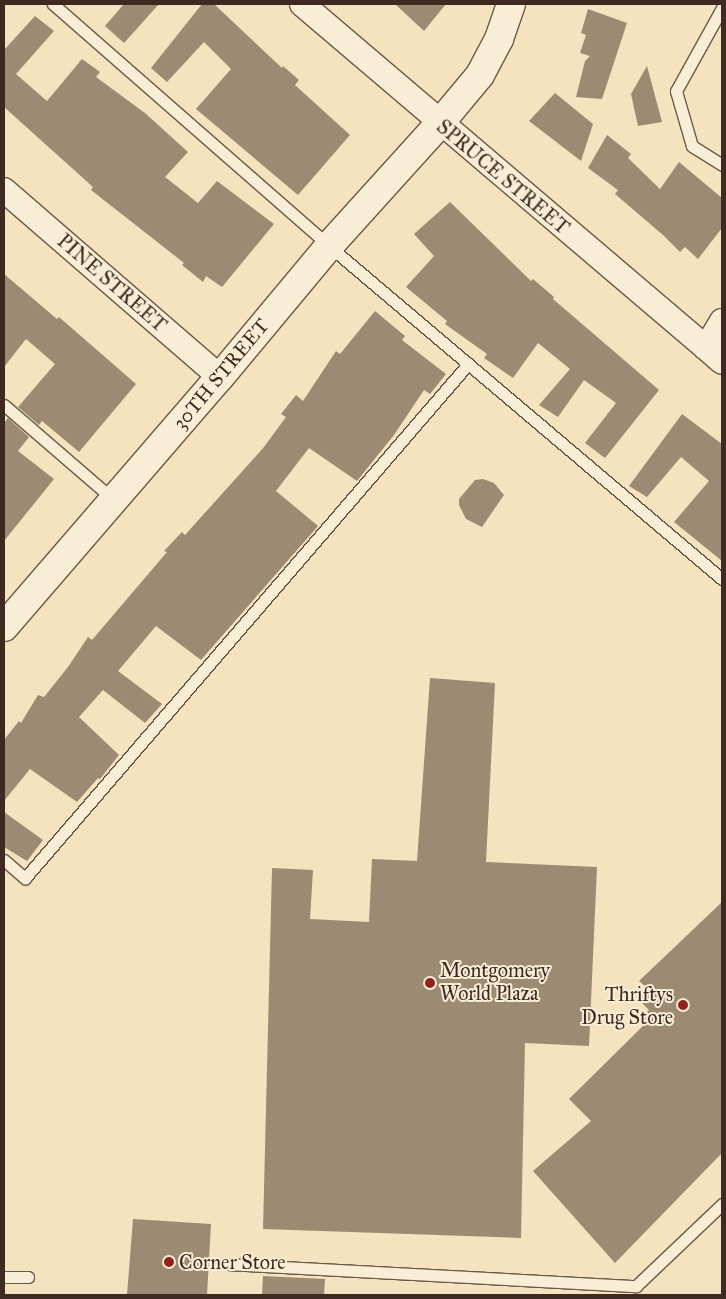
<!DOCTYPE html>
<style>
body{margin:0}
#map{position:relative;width:726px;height:1299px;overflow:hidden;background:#f4e3be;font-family:"IM FELL Great Primer",serif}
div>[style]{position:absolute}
.building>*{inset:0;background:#9d8a73}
.roads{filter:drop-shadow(1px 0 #6c5848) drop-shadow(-1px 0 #6c5848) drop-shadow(0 1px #6c5848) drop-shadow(0 -1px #6c5848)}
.lane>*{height:11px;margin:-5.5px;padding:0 5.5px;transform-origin:5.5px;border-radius:5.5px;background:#f8edd5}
.street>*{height:24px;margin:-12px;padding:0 12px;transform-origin:12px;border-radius:12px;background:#f8edd5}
.secondary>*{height:28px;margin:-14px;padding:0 14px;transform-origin:14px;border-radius:14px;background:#f8edd5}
.dots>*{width:14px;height:14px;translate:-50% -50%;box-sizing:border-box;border:2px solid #f8edd5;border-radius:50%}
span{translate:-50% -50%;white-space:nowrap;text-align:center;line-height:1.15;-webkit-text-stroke:4px #f8edd5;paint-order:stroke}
.street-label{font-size:20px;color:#3f2a21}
.poi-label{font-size:20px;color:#3f2a21}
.left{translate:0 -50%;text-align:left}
.right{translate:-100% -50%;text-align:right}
.frame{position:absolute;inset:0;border:5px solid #3f2a21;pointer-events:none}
</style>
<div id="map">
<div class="building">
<i style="clip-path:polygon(124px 4px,159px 4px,124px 43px,105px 26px)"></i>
<i style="clip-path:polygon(202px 4px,214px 4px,282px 68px,283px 66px,299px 80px,295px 85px,350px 135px,298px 195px,196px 109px,231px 69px,204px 42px,167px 82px,151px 68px)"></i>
<i style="clip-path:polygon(395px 4px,446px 4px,424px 31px)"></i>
<i style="clip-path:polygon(588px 9px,627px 23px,602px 99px,576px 97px,585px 61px,590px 56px,580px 53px,586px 35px,581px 33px)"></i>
<i style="clip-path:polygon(35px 16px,54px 31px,16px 74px,47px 101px,82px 59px,100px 72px,96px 77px,145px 113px,188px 152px,165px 177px,198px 203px,217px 181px,274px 224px,222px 287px,206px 276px,203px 282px,182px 265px,184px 263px,91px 190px,93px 187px,4px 107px,4px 50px)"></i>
<i style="clip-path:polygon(647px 66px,662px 122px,638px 126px,631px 94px)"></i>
<i style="clip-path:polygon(555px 93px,593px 124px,581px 161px,529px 121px)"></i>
<i style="clip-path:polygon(607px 135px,631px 154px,628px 158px,660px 189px,679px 162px,722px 198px,722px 228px,698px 259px,685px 247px,680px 252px,663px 235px,615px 194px,618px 190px,588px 168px)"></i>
<i style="clip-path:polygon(450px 202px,531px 281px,533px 279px,554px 297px,553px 299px,659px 390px,605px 458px,585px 443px,616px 403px,584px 380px,558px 417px,539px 405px,570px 369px,538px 343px,513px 378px,484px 358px,487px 354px,445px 324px,447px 321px,406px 287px,434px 256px,414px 234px)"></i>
<i style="clip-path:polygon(4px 274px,57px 319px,59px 317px,136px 384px,79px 452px,42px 421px,39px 425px,18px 407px,55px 364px,26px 339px,4px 367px)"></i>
<i style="clip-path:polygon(375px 311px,405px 336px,402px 340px,446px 374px,430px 394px,424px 390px,394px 435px,357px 481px,309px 448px,276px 491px,318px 526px,201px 660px,156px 626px,118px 671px,162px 704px,145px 723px,103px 690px,79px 717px,119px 755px,100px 779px,98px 778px,77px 802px,30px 769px,4px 801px,4px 740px,19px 721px,21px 723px,38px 695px,44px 697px,68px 667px,88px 637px,92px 640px,167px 552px,164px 551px,182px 532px,185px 535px,264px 447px,286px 417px,281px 414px,296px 395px,303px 401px,336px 351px,340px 354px)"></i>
<i style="clip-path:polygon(682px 414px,722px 444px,722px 561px,674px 522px,709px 481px,681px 457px,647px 497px,629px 486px)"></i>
<i style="clip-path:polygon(8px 418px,29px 437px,18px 451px,54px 479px,4px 541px,4px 423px)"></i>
<i style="clip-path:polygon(475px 480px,483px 479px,494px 483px,504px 495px,482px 527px,466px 519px,459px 505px,459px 499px)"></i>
<i style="clip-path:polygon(430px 678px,495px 683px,486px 862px,597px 867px,589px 1046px,525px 1043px,521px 1238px,263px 1229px,272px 868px,313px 870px,310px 919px,369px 922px,372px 859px,417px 861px)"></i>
<i style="clip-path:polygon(4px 812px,43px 840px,27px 861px,4px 847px)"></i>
<i style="clip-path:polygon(722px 902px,722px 1153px,615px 1263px,533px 1171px,591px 1121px,569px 1099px,644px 1025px,639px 1020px,649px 1010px,639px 1000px,650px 990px,639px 981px)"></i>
<i style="clip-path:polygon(133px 1219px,211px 1224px,207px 1295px,127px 1295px)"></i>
<i style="clip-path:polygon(263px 1276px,325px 1279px,324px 1295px,262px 1295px)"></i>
</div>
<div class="roads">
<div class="lane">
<i style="left:53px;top:4px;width:367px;rotate:41.2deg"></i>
<i style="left:329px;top:246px;width:515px;rotate:40.28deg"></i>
<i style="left:722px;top:8px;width:95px;rotate:119deg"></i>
<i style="left:676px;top:91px;width:57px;rotate:73.8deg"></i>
<i style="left:692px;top:146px;width:36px;rotate:32deg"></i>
<i style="left:4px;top:405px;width:145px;rotate:40.8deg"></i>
<i style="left:4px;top:860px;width:28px;rotate:41deg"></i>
<i style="left:25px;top:878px;width:679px;rotate:-49.24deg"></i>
<i style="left:227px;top:1264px;width:410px;rotate:3.1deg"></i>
<i style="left:636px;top:1286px;width:119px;rotate:-43.6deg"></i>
<i style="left:4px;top:1277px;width:24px"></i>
</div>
<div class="street">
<i style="left:302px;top:4px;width:531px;rotate:40.41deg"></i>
<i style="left:4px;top:190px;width:286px;rotate:40.9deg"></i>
<i style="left:722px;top:321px;width:31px;rotate:121deg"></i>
<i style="left:706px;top:348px;width:21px;rotate:41deg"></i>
</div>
<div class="secondary">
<i style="left:4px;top:627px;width:330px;rotate:-49.2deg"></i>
<i style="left:220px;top:377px;width:170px;rotate:-50.2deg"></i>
<i style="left:329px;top:246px;width:166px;rotate:-47.9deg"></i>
<i style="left:440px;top:123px;width:62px;rotate:-50.2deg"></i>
<i style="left:480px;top:75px;width:41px;rotate:-62.2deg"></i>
<i style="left:499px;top:39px;width:37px;rotate:-71deg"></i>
</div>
</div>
<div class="dots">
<i style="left:430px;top:983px;background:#8f2418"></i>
<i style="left:683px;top:1005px;background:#8f2418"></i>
<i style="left:169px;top:1262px;background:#8f2418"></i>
</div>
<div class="street-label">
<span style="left:503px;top:177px;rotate:40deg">SPRUCE STREET</span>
<span style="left:112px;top:283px;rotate:41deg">PINE STREET</span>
<span style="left:221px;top:374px;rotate:-50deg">30TH STREET</span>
</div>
<div class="poi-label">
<span class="left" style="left:440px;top:982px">Montgomery<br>World Plaza</span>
<span class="right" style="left:673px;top:1006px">Thriftys<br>Drug Store</span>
<span class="left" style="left:179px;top:1262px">Corner Store</span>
</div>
<div class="frame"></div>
</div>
